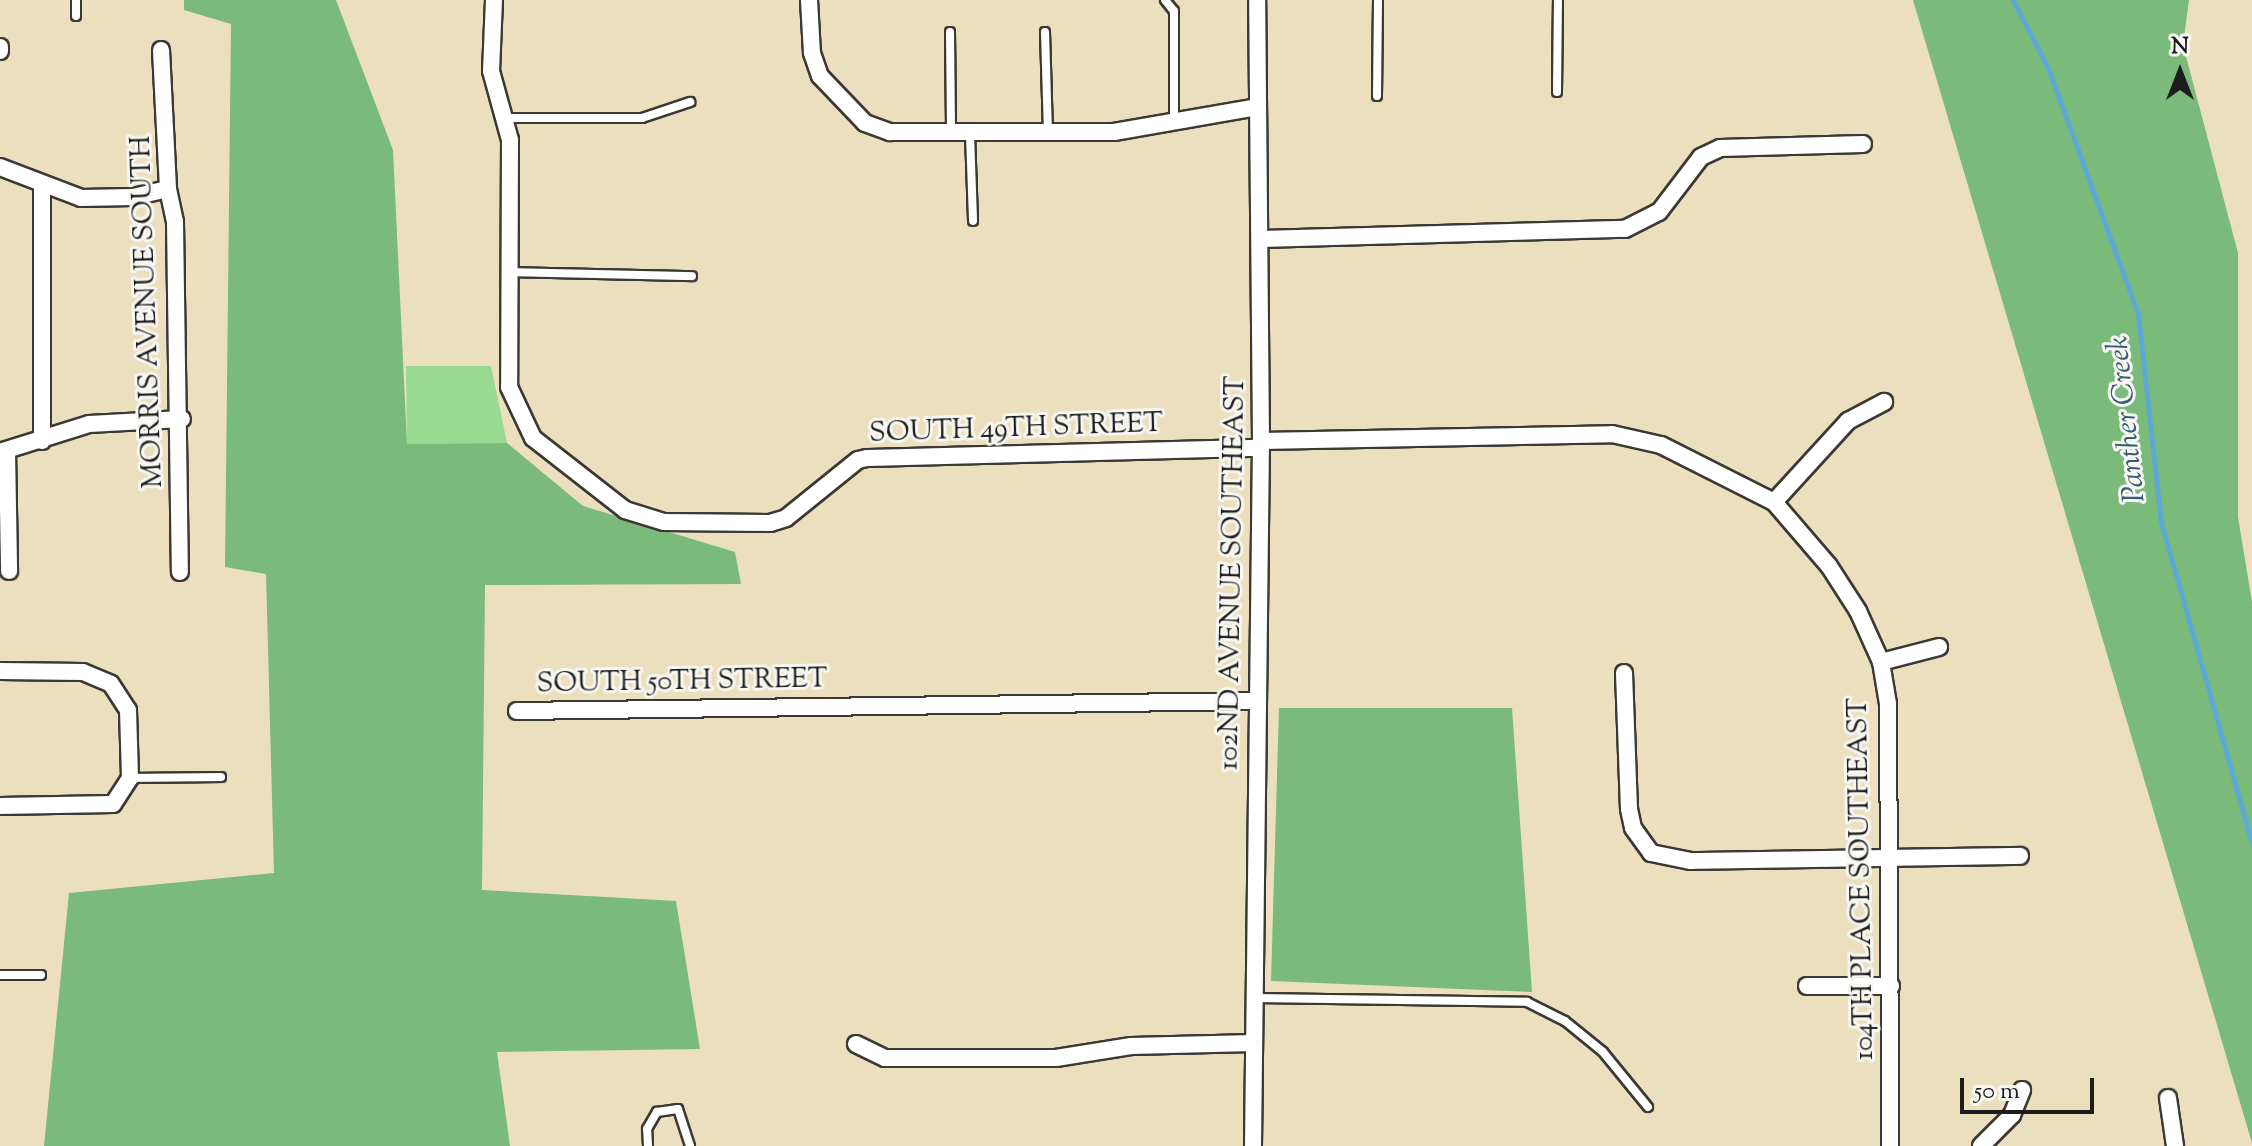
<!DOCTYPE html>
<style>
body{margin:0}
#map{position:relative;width:2252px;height:1146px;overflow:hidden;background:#ebdfbd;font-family:"Sorts Mill Goudy",serif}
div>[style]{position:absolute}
.green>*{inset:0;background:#98da91}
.forest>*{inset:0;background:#7aba7b}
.stream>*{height:5px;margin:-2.5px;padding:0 2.5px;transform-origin:2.5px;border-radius:2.5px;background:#5daad6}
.roads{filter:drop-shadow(2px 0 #3b3934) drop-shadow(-2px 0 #3b3934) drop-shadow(0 2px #3b3934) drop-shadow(0 -2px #3b3934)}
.service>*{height:8px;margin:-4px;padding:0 4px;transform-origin:4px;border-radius:4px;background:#fff}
.minor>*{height:16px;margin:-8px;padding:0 8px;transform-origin:8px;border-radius:8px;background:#fff}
span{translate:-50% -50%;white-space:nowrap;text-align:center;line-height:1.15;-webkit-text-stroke:6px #f6f6f2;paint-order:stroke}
.street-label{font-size:28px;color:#1c1c1c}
.water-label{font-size:30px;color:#395c70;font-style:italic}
.north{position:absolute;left:2140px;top:32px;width:80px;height:80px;-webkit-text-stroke:6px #f6f6f2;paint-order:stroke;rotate:0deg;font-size:22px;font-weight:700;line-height:32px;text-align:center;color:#1c1c1c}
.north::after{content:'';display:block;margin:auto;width:28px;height:36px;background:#1c1c1c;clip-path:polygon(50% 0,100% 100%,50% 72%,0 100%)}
.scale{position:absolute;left:1960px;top:1078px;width:134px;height:36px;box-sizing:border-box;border:4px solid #1c1c1c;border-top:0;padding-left:10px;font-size:24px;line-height:28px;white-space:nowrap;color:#1c1c1c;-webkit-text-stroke:6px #f6f6f2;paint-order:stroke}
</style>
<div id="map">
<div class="green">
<i style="clip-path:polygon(406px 366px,491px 366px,507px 443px,407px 444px)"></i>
</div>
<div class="forest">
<i style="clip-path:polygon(184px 0,336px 0,393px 150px,407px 444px,507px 443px,583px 506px,735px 552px,741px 584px,485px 585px,482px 890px,676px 901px,700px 1049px,497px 1052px,510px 1146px,44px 1146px,69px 893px,274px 873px,266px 574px,225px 567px,231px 24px,184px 10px)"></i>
<i style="clip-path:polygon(1913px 0,2189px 0,2183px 45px,2238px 253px,2238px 517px,2252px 602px,2252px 1143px)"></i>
<i style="clip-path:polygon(1279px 708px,1512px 708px,1532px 992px,1271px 981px)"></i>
</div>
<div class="stream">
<i style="left:2013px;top:0;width:76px;rotate:62.8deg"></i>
<i style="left:2048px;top:68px;width:262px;rotate:69.9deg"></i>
<i style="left:2138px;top:314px;width:209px;rotate:83.7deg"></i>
<i style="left:2161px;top:522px;width:335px;rotate:74.2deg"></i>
</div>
<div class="roads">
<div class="service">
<i style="left:76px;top:0;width:16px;rotate:90deg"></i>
<i style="left:1165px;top:0;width:14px;rotate:51deg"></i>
<i style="left:1174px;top:11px;width:113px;rotate:90deg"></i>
<i style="left:950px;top:32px;width:101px;rotate:89.4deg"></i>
<i style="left:1045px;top:32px;width:100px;rotate:88.3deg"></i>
<i style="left:1557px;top:92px;width:92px;rotate:-89.4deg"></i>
<i style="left:1377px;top:96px;width:96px;rotate:-89.4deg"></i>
<i style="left:505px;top:118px;width:137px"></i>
<i style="left:642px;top:118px;width:51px;rotate:-18.4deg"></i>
<i style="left:970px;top:134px;width:87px;rotate:88deg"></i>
<i style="left:510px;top:272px;width:182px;rotate:1.3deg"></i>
<i style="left:130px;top:778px;width:91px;rotate:-0.6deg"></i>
<i style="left:0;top:975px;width:41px"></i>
<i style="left:1255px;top:998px;width:272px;rotate:0.8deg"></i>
<i style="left:1527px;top:1002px;width:42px;rotate:26.6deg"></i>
<i style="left:1565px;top:1021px;width:49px;rotate:39.2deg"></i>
<i style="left:1603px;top:1052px;width:71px;rotate:50.7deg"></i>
<i style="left:648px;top:1146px;width:17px;rotate:-93deg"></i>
<i style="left:647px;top:1129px;width:20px;rotate:-60deg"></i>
<i style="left:657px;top:1112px;width:21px;rotate:-8deg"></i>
<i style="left:678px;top:1109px;width:39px;rotate:72deg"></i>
</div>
<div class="minor">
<i style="left:494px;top:0;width:71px;rotate:92.4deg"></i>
<i style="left:491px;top:71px;width:72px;rotate:74.6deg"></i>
<i style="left:510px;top:140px;width:247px;rotate:90.2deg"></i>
<i style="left:509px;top:387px;width:56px;rotate:64.8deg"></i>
<i style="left:533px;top:438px;width:117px;rotate:38deg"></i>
<i style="left:625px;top:510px;width:41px;rotate:17.1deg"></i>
<i style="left:664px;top:522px;width:106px;rotate:0.5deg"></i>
<i style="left:770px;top:523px;width:17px;rotate:-17deg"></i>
<i style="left:786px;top:518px;width:92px;rotate:-38.9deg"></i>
<i style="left:858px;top:460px;width:9px;rotate:-13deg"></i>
<i style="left:867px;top:458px;width:394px;rotate:-1.5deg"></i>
<i style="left:809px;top:0;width:53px;rotate:86.8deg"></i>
<i style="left:812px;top:53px;width:24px;rotate:71deg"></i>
<i style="left:820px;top:76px;width:65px;rotate:46.2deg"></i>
<i style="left:865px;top:123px;width:27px;rotate:20deg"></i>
<i style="left:890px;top:132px;width:224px"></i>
<i style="left:1114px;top:132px;width:145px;rotate:-9.9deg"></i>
<i style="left:161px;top:50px;width:139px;rotate:87.1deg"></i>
<i style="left:168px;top:189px;width:34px;rotate:78deg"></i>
<i style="left:175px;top:222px;width:350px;rotate:89.2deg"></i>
<i style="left:0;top:51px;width:4px;rotate:-90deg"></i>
<i style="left:0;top:167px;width:87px;rotate:20.9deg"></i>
<i style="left:81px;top:198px;width:52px;rotate:-1.1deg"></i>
<i style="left:133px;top:197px;width:36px;rotate:-13deg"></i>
<i style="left:42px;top:186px;width:255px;rotate:90deg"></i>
<i style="left:1261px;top:239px;width:364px;rotate:-1.6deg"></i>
<i style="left:1625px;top:229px;width:38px;rotate:-27deg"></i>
<i style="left:1659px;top:212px;width:69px;rotate:-52.6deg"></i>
<i style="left:1701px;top:157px;width:21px;rotate:-25deg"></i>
<i style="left:1720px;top:148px;width:143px;rotate:-1.6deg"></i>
<i style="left:1261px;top:441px;width:351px;rotate:-1.1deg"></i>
<i style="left:1612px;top:434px;width:50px;rotate:12.7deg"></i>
<i style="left:1661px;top:445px;width:127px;rotate:26.8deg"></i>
<i style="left:1774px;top:502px;width:84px;rotate:49.3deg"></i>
<i style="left:1829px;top:566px;width:54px;rotate:57.2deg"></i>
<i style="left:1858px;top:611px;width:56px;rotate:65.7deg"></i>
<i style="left:1881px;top:662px;width:43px;rotate:80.5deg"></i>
<i style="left:1888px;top:704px;width:442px;rotate:89.7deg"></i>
<i style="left:7px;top:451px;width:120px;rotate:89deg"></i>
<i style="left:0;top:452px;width:93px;rotate:-17.5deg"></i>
<i style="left:89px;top:424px;width:93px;rotate:-3.1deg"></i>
<i style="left:1774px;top:502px;width:110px;rotate:-47.6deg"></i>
<i style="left:1848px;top:421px;width:41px;rotate:-27.8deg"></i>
<i style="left:1881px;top:662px;width:60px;rotate:-14.5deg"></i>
<i style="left:0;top:671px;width:83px;rotate:0.7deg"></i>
<i style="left:83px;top:672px;width:30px;rotate:23deg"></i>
<i style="left:111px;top:684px;width:31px;rotate:57deg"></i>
<i style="left:128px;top:710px;width:68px;rotate:88.3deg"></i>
<i style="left:130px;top:778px;width:31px;rotate:123deg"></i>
<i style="left:113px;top:804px;width:113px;rotate:179deg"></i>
<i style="left:1624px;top:673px;width:136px;rotate:87.9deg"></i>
<i style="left:1629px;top:809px;width:19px;rotate:78deg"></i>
<i style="left:1633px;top:828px;width:31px;rotate:54deg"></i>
<i style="left:1651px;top:853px;width:41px;rotate:11.3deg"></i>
<i style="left:1691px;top:861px;width:329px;rotate:-0.9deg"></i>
<i style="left:517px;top:711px;width:741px;rotate:-0.77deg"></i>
<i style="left:1807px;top:986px;width:84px"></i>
<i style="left:856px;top:1044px;width:32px;rotate:26deg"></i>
<i style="left:885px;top:1058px;width:171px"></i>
<i style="left:1056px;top:1058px;width:76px;rotate:-9.1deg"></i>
<i style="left:1131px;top:1046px;width:123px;rotate:-1.4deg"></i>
<i style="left:2168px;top:1098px;width:49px;rotate:81.7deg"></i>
<i style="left:1253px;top:1146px;width:705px;rotate:-89.35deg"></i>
<i style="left:1261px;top:441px;width:441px;rotate:-90.5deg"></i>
<i style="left:1981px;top:1146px;width:44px;rotate:-45deg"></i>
<i style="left:2012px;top:1115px;width:27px;rotate:-68deg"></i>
</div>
</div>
<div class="street-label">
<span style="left:148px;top:312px;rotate:-92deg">MORRIS AVENUE SOUTH</span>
<span style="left:1016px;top:429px;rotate:-2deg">SOUTH 49TH STREET</span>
<span style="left:1233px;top:573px;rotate:-89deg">102ND AVENUE SOUTHEAST</span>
<span style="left:682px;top:682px;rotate:-1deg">SOUTH 50TH STREET</span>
<span style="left:1862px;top:879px;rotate:-91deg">104TH PLACE SOUTHEAST</span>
</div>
<div class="water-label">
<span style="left:2128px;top:419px;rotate:-96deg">Panther Creek</span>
</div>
<div class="north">N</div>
<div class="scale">50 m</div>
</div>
